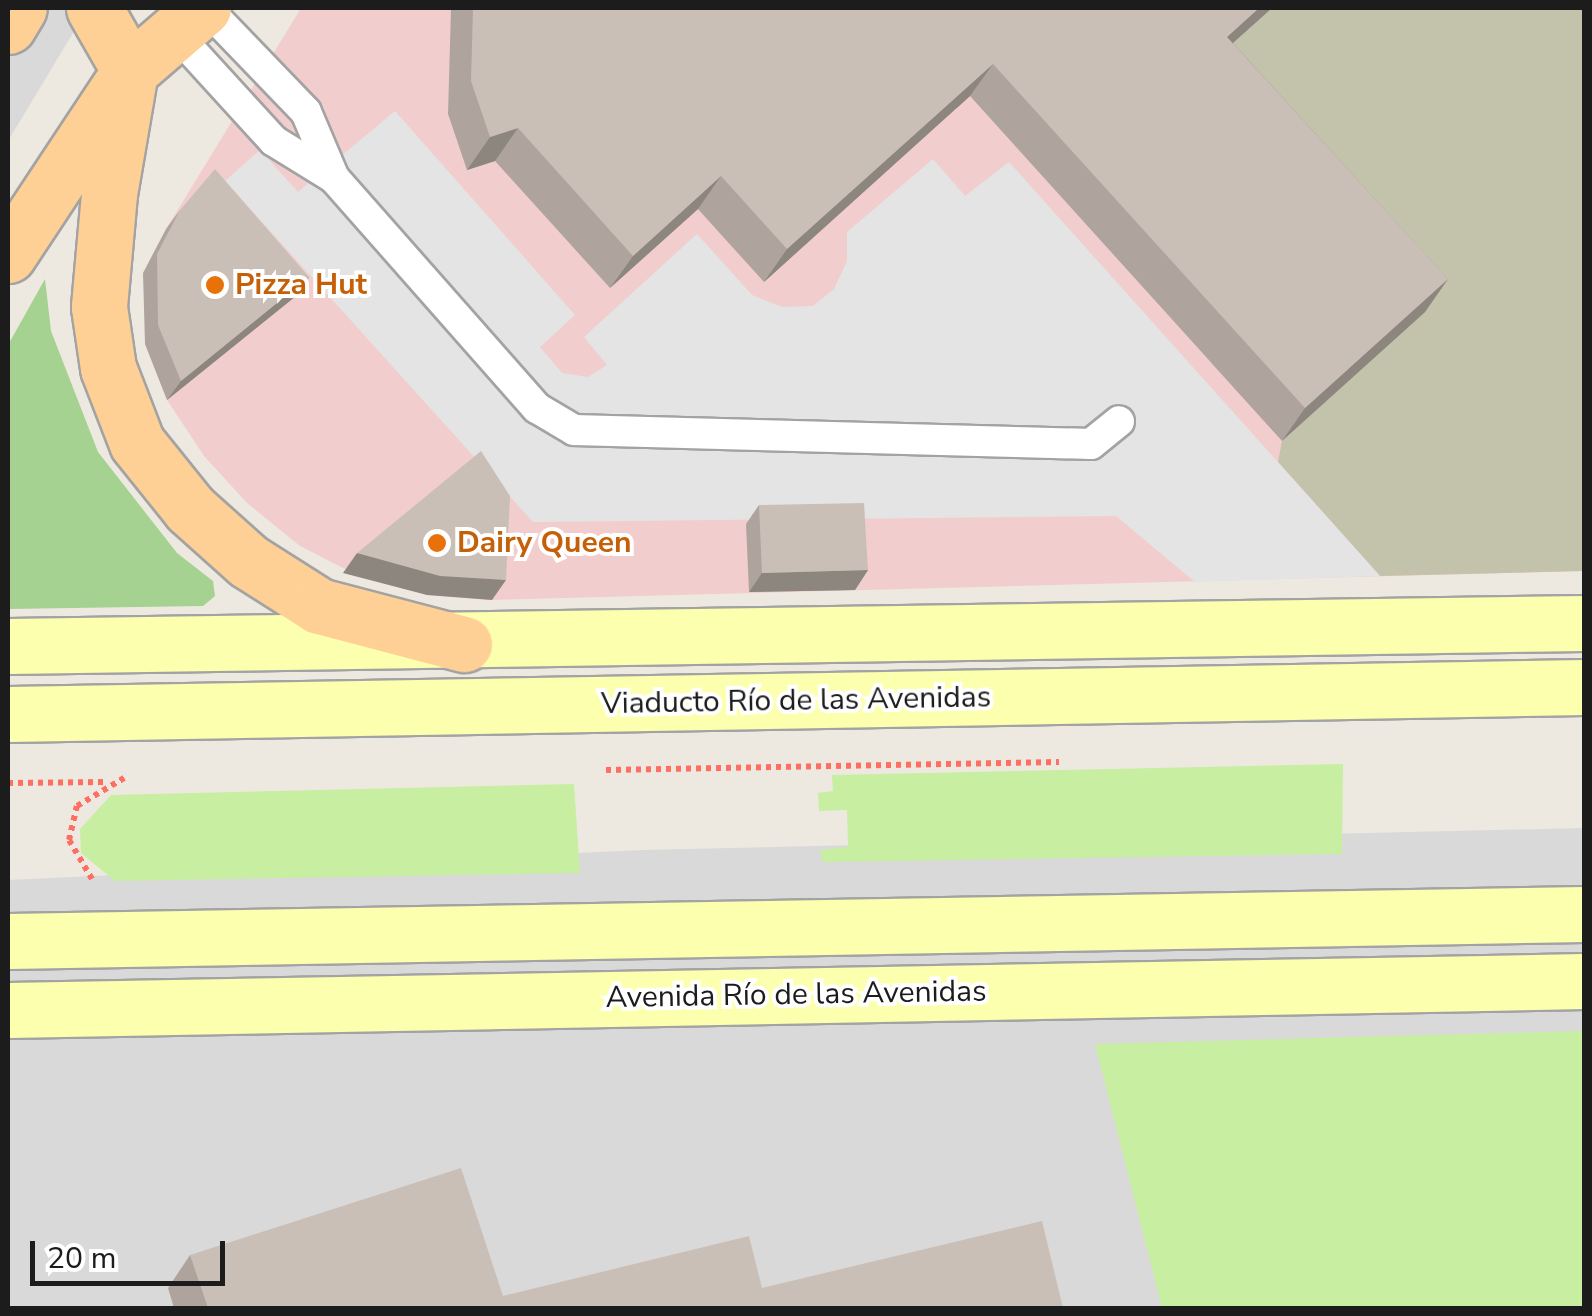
<!DOCTYPE html>
<meta charset="utf-8">
<style>
body{margin:0}
#map{position:relative;width:1592px;height:1316px;overflow:hidden;background:#eee9e0;font-family:"Nunito Sans",sans-serif}
div>[style]{position:absolute}
.residential>*{inset:0;background:#dad9d9}
.commercial>*{inset:0;background:#f1cecd}
.construction>*{inset:0;background:#c3c3ab}
.grass>*{inset:0;background:#c7eea1}
.forest>*{inset:0;background:#a5d191}
.parking>*{inset:0;background:#e4e4e4}
.path>*{height:6px;margin-top:-3px;transform-origin:0;background:repeating-linear-gradient(90deg,#ff6f61 0 5px,transparent 0 10px)}
.roads{filter:drop-shadow(2px 0 #a3a3a3) drop-shadow(-2px 0 #a3a3a3) drop-shadow(0 2px #a3a3a3) drop-shadow(0 -2px #a3a3a3)}
.lane>*{height:30px;margin:-15px;padding:0 15px;transform-origin:15px;border-radius:15px;background:#fff}
.secondary>*{height:55px;margin:-27.5px;padding:0 27.5px;transform-origin:27.5px;border-radius:27.5px;background:#fbffae}
.primary>*{height:55px;margin:-27.5px;padding:0 27.5px;transform-origin:27.5px;border-radius:27.5px;background:#ffd095}
.wall>*{inset:0;background:#aea49d}
.shaded-wall>*{inset:0;background:#8d867f}
.building>*{inset:0;background:#cabfb6}
.dots>*{width:28px;height:28px;translate:-50% -50%;box-sizing:border-box;border:5px solid #fff;border-radius:50%}
span{translate:-50% -50%;white-space:nowrap;text-align:center;line-height:1.15;-webkit-text-stroke:8px #fff;paint-order:stroke}
.food-label{font-size:30px;color:#c56008;font-weight:700}
.left{translate:0 -50%;text-align:left}
.street-label{font-size:30px;color:#1c1c1c}
.frame{position:absolute;inset:0;border:10px solid #1c1c1c;pointer-events:none}
.scale{position:absolute;left:30px;top:1241px;width:195px;height:45px;box-sizing:border-box;border:5px solid #1c1c1c;border-top:0;padding-left:12px;font-size:30px;line-height:35px;white-space:nowrap;color:#1c1c1c;-webkit-text-stroke:8px #fff;paint-order:stroke}
</style>
<div id="map">
<div class="residential">
<i style="clip-path:polygon(8px 8px,88px 8px,8px 141px)"></i>
<i style="clip-path:polygon(1584px 828px,1584px 1308px,8px 1308px,8px 880px,641px 850px)"></i>
</div>
<div class="commercial">
<i style="clip-path:polygon(301px 8px,1584px 8px,1584px 571px,492px 600px,427px 595px,347px 570px,300px 546px,247px 503px,204px 456px,167px 400px,145px 344px,166px 229px)"></i>
</div>
<div class="construction">
<i style="clip-path:polygon(1272px 8px,1584px 8px,1584px 571px,1380px 576px,1278px 462px,1282px 441px,1425px 311px,1204px 69px)"></i>
</div>
<div class="grass">
<i style="clip-path:polygon(1343px 764px,1342px 854px,823px 862px,820px 850px,848px 847px,847px 810px,819px 811px,818px 793px,833px 791px,832px 775px)"></i>
<i style="clip-path:polygon(574px 784px,580px 873px,115px 881px,81px 853px,80px 829px,111px 795px)"></i>
<i style="clip-path:polygon(1584px 1031px,1584px 1308px,1162px 1308px,1095px 1044px)"></i>
</div>
<div class="forest">
<i style="clip-path:polygon(45px 279px,51px 331px,98px 452px,177px 553px,213px 581px,215px 596px,203px 606px,8px 609px,8px 345px)"></i>
</div>
<div class="parking">
<i style="clip-path:polygon(395px 111px,575px 315px,540px 347px,562px 373px,588px 377px,607px 365px,584px 337px,697px 234px,752px 295px,782px 307px,813px 306px,834px 289px,847px 261px,847px 232px,933px 159px,965px 196px,1009px 162px,1380px 576px,1195px 582px,1116px 516px,533px 522px,225px 181px,260px 150px,298px 192px)"></i>
</div>
<div class="path">
<i style="left:606px;top:770px;width:453px;rotate:-1deg"></i>
<i style="left:8px;top:783px;width:98px;rotate:-0.6deg"></i>
<i style="left:92px;top:879px;width:45px;rotate:-120.5deg"></i>
<i style="left:69px;top:840px;width:35px;rotate:-77deg"></i>
<i style="left:77px;top:806px;width:55px;rotate:-30.8deg"></i>
</div>
<div class="roads">
<div class="lane">
<i style="left:206px;top:8px;width:144px;rotate:46.1deg"></i>
<i style="left:306px;top:112px;width:72px;rotate:67deg"></i>
<i style="left:178px;top:36px;width:142px;rotate:47.6deg"></i>
<i style="left:274px;top:141px;width:70px;rotate:31.7deg"></i>
<i style="left:334px;top:178px;width:307px;rotate:48.6deg"></i>
<i style="left:537px;top:408px;width:43px;rotate:30.7deg"></i>
<i style="left:574px;top:430px;width:517px;rotate:1.55deg"></i>
<i style="left:1091px;top:444px;width:36px;rotate:-39deg"></i>
</div>
<div class="secondary">
<i style="left:8px;top:646px;width:1576px;rotate:-0.84deg"></i>
<i style="left:8px;top:714px;width:1576px;rotate:-0.98deg"></i>
<i style="left:8px;top:941px;width:1576px;rotate:-0.98deg"></i>
<i style="left:8px;top:1010px;width:1576px;rotate:-1.05deg"></i>
</div>
<div class="primary">
<i style="left:94px;top:8px;width:73px;rotate:60.3deg"></i>
<i style="left:203px;top:8px;width:96px;rotate:139.2deg"></i>
<i style="left:130px;top:71px;width:125px;rotate:99.7deg"></i>
<i style="left:109px;top:194px;width:113px;rotate:95.1deg"></i>
<i style="left:99px;top:307px;width:62px;rotate:81.6deg"></i>
<i style="left:108px;top:368px;width:80px;rotate:68.9deg"></i>
<i style="left:137px;top:443px;width:85px;rotate:51.2deg"></i>
<i style="left:190px;top:509px;width:78px;rotate:41.9deg"></i>
<i style="left:248px;top:561px;width:84px;rotate:32.4deg"></i>
<i style="left:319px;top:606px;width:150px;rotate:14.7deg"></i>
<i style="left:8px;top:26px;width:21px;rotate:-59deg"></i>
<i style="left:8px;top:255px;width:201px;rotate:-56.5deg"></i>
</div>
</div>
<div class="wall">
<i style="clip-path:polygon(451px 8px,1272px 8px,1233px 43px,1448px 279px,1425px 312px,1282px 441px,970px 96px,764px 282px,698px 209px,610px 288px,495px 161px,467px 170px,448px 114px)"></i>
<i style="clip-path:polygon(180px 210px,309px 277px,296px 296px,167px 400px,145px 344px,143px 273px,166px 229px)"></i>
<i style="clip-path:polygon(759px 505px,868px 570px,855px 590px,749px 592px,746px 524px)"></i>
<i style="clip-path:polygon(190px 1255px,503px 1296px,762px 1288px,1063px 1308px,174px 1308px,168px 1288px)"></i>
</div>
<div class="shaded-wall">
<i style="clip-path:polygon(1259px 8px,1272px 8px,1204px 69px,1227px 37px)"></i>
<i style="clip-path:polygon(993px 64px,970px 96px,764px 282px,787px 249px)"></i>
<i style="clip-path:polygon(518px 128px,495px 161px,467px 170px,490px 137px)"></i>
<i style="clip-path:polygon(721px 176px,698px 209px,610px 288px,633px 256px)"></i>
<i style="clip-path:polygon(309px 277px,296px 296px,167px 400px,181px 381px)"></i>
<i style="clip-path:polygon(1448px 279px,1425px 312px,1282px 441px,1305px 408px)"></i>
<i style="clip-path:polygon(357px 553px,506px 580px,492px 600px,427px 595px,343px 573px)"></i>
<i style="clip-path:polygon(868px 570px,855px 590px,749px 592px,762px 573px)"></i>
</div>
<div class="building">
<i style="clip-path:polygon(473px 8px,1259px 8px,1227px 37px,1448px 279px,1305px 408px,993px 64px,787px 249px,721px 176px,633px 256px,518px 128px,490px 137px,471px 81px)"></i>
<i style="clip-path:polygon(215px 169px,309px 277px,181px 381px,158px 325px,157px 254px,180px 210px)"></i>
<i style="clip-path:polygon(481px 451px,510px 496px,506px 580px,440px 576px,357px 553px)"></i>
<i style="clip-path:polygon(864px 503px,868px 570px,762px 573px,759px 505px)"></i>
<i style="clip-path:polygon(461px 1168px,503px 1296px,749px 1236px,762px 1288px,1042px 1221px,1063px 1308px,208px 1308px,190px 1255px)"></i>
</div>
<div class="dots">
<i style="left:215px;top:285px;background:#e8710a"></i>
<i style="left:437px;top:543px;background:#e8710a"></i>
</div>
<div class="food-label">
<span class="left" style="left:235px;top:285px">Pizza Hut</span>
<span class="left" style="left:457px;top:543px">Dairy Queen</span>
</div>
<div class="street-label">
<span style="left:796px;top:701px;rotate:-1deg">Viaducto Río de las Avenidas</span>
<span style="left:796px;top:995px;rotate:-1deg">Avenida Río de las Avenidas</span>
</div>
<div class="frame"></div>
<div class="scale">20 m</div>
</div>
